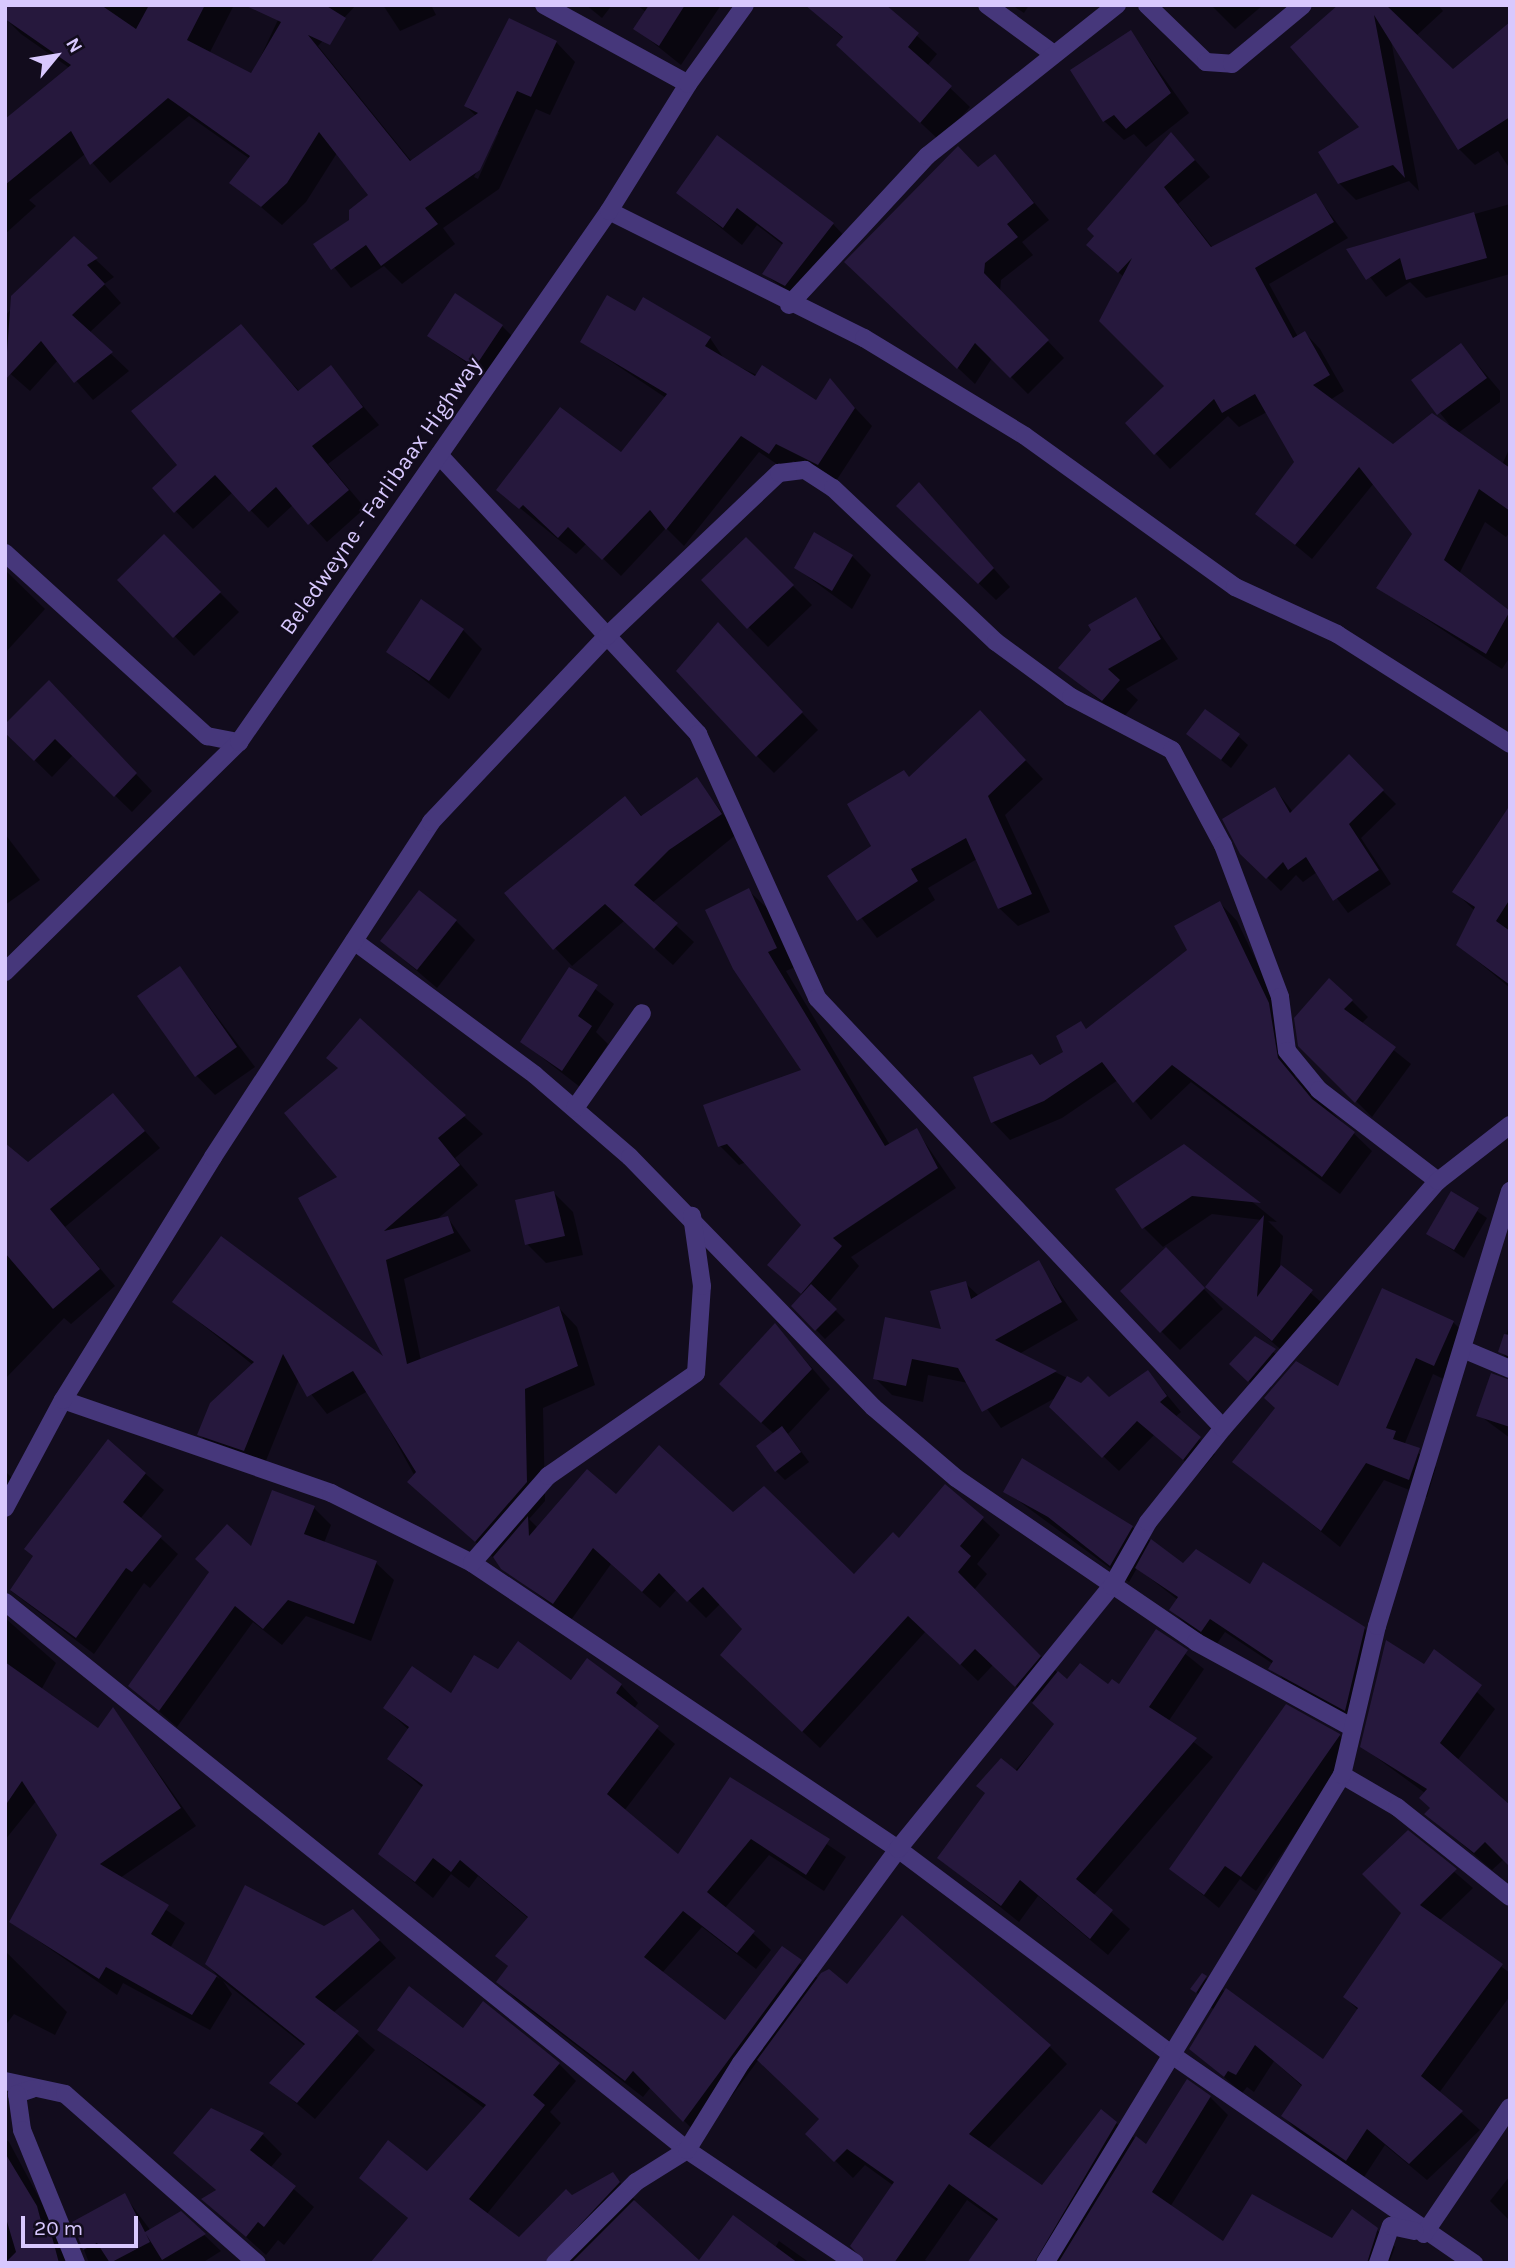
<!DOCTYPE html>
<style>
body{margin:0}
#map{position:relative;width:1515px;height:2268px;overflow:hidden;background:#120c1d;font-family:Karla,sans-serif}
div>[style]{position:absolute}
.shadow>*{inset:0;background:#0007}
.building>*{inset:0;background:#26183d}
.minor>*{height:18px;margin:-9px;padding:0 9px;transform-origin:9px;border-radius:9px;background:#46377b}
span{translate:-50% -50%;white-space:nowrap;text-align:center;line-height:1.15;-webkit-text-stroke:5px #120c1d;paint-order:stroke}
.street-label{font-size:23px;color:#d8c8fe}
.frame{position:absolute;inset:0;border:7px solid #d8c8fe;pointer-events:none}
.north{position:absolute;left:21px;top:21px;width:70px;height:70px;-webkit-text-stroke:5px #120c1d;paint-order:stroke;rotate:60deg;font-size:19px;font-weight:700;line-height:28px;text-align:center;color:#d8c8fe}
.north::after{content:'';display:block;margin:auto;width:24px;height:32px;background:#d8c8fe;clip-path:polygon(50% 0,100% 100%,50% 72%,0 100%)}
.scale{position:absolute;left:21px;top:2216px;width:117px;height:32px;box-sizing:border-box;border:4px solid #d8c8fe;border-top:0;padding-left:9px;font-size:21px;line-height:24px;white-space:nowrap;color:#d8c8fe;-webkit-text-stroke:5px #120c1d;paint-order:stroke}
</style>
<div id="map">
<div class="shadow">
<i style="clip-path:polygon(evenodd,8px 5px,234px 5px,209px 54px,252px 75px,285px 5px,356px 5px,318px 46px,412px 162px,476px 116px,466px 106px,556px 42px,575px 62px,550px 115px,536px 109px,499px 189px,443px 228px,455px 244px,402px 284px,384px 266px,351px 288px,315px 244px,351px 221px,371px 196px,337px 153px,306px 202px,282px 225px,232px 182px,250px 159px,189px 116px,110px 183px,85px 154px,29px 200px,36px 206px,5px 234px,5px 121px,128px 109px,21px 34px,5px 18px,8px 5px,496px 132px,499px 132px,478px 179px,474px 177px,496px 132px)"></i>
<i style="clip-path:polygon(383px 5px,431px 5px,436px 15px,400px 31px)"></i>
<i style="clip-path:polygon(586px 5px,612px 5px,602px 18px)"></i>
<i style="clip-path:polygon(637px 5px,721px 5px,681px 65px,636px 29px,646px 12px)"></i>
<i style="clip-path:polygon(807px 5px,883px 5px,937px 54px,927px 66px,970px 107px,940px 141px,858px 64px,844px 39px)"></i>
<i style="clip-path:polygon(1012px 5px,1029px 5px,1024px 13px)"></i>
<i style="clip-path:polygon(1211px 5px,1263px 5px,1235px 29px)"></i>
<i style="clip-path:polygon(1340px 5px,1438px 5px,1443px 11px,1416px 36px,1453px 72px,1510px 25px,1510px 169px,1498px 151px,1475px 165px,1459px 149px,1391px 40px,1419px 191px,1409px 181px,1356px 200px,1339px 183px,1362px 127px)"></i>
<i style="clip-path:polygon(1131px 32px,1189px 113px,1146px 147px,1134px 134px,1124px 140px,1104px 121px,1072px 71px)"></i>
<i style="clip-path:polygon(1186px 150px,1210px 177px,1178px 204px,1213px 248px,1316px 195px,1348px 238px,1269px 284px,1298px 337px,1305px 333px,1320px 349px,1344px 391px,1330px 400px,1393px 446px,1449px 424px,1414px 381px,1461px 345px,1500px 391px,1500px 402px,1458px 433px,1502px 465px,1510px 447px,1510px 532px,1506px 537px,1485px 522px,1459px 574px,1510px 613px,1510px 657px,1502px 669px,1379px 588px,1415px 534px,1374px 483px,1312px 559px,1258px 514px,1296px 462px,1267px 412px,1239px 427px,1228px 416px,1170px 469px,1155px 453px,1166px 386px,1124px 277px,1104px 260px)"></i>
<i style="clip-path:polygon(995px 156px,1049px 220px,1022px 242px,1033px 255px,1001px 280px,1000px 291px,1064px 358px,1028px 394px,992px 358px,975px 384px,863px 279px)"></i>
<i style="clip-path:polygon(678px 193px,833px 224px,851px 243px,804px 303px,764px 274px,783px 245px,757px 225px,742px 245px)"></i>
<i style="clip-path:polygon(1510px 204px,1510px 274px,1426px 298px,1410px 282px,1386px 297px,1348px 250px)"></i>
<i style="clip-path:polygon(74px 239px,114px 277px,104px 284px,121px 303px,89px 333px,129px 371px,93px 400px,58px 360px,30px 391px,5px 369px,5px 316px)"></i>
<i style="clip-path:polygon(636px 313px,710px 338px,725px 360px,816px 403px,830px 381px,872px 426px,836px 481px,793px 461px,787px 471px,759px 452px,684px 546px,666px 528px,621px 576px,587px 543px,576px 554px,498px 490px,622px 454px,666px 398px,582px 342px)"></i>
<i style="clip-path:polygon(502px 326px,515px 339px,489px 379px,429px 336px)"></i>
<i style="clip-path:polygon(241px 327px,300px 392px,331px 368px,379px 425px,328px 464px,365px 508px,327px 542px,293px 505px,268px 528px,233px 492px,193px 529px,154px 489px,179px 465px)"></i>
<i style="clip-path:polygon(919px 484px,1010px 587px,996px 600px,916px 523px)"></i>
<i style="clip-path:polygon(164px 536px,239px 612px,194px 656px,120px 580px)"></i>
<i style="clip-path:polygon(746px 539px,812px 605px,768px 647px,703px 580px)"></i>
<i style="clip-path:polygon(852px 556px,871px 575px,852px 609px,796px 568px)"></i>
<i style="clip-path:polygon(5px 570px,45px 609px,5px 653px)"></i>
<i style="clip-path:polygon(1136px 599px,1178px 659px,1126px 689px,1138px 700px,1122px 719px,1061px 668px)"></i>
<i style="clip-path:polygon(463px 630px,482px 649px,449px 699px,388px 652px)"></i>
<i style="clip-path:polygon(735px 641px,818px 730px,774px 773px,757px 756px)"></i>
<i style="clip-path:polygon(65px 699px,152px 791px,132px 812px,73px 755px,52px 777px,6px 732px)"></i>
<i style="clip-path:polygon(998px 731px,1043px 779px,1005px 815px,1050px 912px,1018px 926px,999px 908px,977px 859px,928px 888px,935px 900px,877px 938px,829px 876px,874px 847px,910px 778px)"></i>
<i style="clip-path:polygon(1189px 734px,1238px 736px,1248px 745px,1231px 768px)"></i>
<i style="clip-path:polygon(1349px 757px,1396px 804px,1361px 838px,1391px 884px,1348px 913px,1317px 872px,1303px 882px,1296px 875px,1281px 891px,1242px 853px,1275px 789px,1293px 812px)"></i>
<i style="clip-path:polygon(697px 780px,738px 833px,652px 903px,694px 942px,673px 965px,624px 921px,572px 966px,555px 948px,625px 798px,643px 817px)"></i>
<i style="clip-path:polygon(5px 834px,40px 880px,5px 905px)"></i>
<i style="clip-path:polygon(1510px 834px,1510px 988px,1458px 945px,1475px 911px,1454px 891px)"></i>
<i style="clip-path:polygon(749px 891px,768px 909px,795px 967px,786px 971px,890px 1145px,917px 1131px,956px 1188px,851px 1257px,859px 1266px,828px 1303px,845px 1320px,825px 1339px,793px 1306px,803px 1296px,769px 1264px,803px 1225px,746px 1162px,739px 1165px,720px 1146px,804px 1071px)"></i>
<i style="clip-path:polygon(1220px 903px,1237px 921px,1286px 1022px,1295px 1077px,1372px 1151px,1340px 1194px,1191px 1082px,1151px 1120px,1118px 1080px,1062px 1118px,1010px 1140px,993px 1122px,975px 1078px,1032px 1056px,1042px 1066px,1066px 1053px,1080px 1023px,1087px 1030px,1189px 950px)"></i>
<i style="clip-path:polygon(456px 921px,475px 940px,437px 988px,382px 941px)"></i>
<i style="clip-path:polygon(180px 968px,255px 1067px,215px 1095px,196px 1075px)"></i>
<i style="clip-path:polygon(570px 969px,614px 1004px,596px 1032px,608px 1044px,580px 1087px,522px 1042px)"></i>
<i style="clip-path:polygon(1352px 1001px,1368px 1017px,1361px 1024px,1411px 1064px,1372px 1117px,1300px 1045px)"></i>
<i style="clip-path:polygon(360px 1020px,483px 1134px,455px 1158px,478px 1185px,436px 1220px,448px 1218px,471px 1251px,404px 1279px,421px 1361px,559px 1308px,577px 1327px,595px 1385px,543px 1408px,545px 1501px,529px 1519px,538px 1528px,616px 1496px,733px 1514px,854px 1576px,900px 1541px,946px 1486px,1000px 1535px,977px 1564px,987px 1574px,974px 1590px,1067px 1682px,1119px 1686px,1157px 1631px,1204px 1669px,1168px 1722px,1213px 1757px,1093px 1896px,1130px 1929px,1108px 1955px,1038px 1896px,1019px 1922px,939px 1858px,1056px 1724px,993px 1665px,978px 1681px,926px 1631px,820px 1748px,739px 1672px,745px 1629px,720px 1604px,706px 1618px,677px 1589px,660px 1608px,611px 1564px,571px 1620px,512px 1574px,428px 1500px,368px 1391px,327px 1414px,299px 1379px,263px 1468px,218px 1453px,199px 1434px,253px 1365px,174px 1302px,389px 1362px,339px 1178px,340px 1069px)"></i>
<i style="clip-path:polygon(113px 1095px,160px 1148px,65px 1227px,115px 1286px,71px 1324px,64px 1318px,5px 1379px,5px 1143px,27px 1165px)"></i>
<i style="clip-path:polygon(1184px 1146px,1277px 1222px,1268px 1221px,1283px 1236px,1280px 1266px,1331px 1311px,1292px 1359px,1208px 1287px,1262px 1220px,1212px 1214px,1163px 1247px,1144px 1228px)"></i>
<i style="clip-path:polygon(554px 1193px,573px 1212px,583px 1255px,546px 1263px,527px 1244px)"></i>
<i style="clip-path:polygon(1452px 1194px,1487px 1218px,1464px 1258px,1429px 1234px)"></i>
<i style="clip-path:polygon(1038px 1263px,1078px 1320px,1019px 1354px,1109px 1399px,1148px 1372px,1181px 1412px,1175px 1417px,1215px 1454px,1199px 1473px,1154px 1435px,1119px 1471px,1067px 1422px,1057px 1397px,1001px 1428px,968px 1383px,928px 1375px,923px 1402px,892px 1395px,875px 1378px,944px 1332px,965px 1283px,979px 1296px)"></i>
<i style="clip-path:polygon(1185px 1269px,1223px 1309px,1180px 1350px,1161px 1331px)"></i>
<i style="clip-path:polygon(1453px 1322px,1471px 1340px,1452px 1383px,1433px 1374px,1405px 1443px,1436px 1467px,1427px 1497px,1384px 1480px,1340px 1547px,1235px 1462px,1339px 1388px)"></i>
<i style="clip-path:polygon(1510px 1324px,1510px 1361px,1500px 1351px)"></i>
<i style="clip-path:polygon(775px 1325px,830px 1389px,788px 1434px,809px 1462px,785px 1480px,776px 1471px,774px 1434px,740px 1403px)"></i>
<i style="clip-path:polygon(1255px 1339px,1284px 1360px,1258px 1390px,1231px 1364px)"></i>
<i style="clip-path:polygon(1510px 1382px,1510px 1438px,1479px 1415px)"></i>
<i style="clip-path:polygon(108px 1441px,164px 1490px,140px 1519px,178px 1554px,150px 1588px,144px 1583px,94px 1654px,11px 1591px)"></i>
<i style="clip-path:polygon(5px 1471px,18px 1484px,5px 1500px)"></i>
<i style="clip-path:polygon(1005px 1491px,1132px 1527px,1183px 1565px,1364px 1628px,1379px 1643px,1360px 1724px,1285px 1683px,1273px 1664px,1225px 1632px,1216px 1645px,1186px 1624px,1171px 1610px,1178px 1600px,1137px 1568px,1129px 1582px)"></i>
<i style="clip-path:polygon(314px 1508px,331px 1525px,324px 1543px,376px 1563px,394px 1580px,371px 1641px,306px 1616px,282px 1645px,253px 1622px,177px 1727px,130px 1686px,252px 1549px)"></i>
<i style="clip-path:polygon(5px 1618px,56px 1663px,41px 1690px,98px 1731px,113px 1709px,196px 1826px,120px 1878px,185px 1923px,170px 1948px,220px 1979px,207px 1964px,324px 1928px,352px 1911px,396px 1958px,333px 2013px,375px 2050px,315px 2119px,272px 2083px,305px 2046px,223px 1981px,232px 1994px,210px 2030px,123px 1983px,117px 1995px,11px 1922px,60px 1835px,37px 1800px,5px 1840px)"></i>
<i style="clip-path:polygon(1425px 1671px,1477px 1692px,1495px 1709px,1457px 1761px,1504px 1859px,1492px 1870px,1427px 1814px,1432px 1809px,1425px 1793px,1362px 1747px)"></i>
<i style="clip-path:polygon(499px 1672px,621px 1685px,638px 1703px,634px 1709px,675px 1744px,624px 1811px,679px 1857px,730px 1779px,846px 1857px,824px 1891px,769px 1855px,725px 1908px,771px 1950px,756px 1969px,702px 1927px,662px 1973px,725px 2023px,782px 1949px,819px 1979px,1049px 2046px,1067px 2064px,988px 2149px,1042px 2188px,1102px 2112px,1146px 2147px,1210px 2097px,1228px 2115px,1170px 2207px,1195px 2263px,969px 2263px,998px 2222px,967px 2200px,925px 2260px,930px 2263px,869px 2263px,894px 2186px,865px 2165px,853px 2178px,808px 2134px,821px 2120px,759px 2059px,701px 2138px,651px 2087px,643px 2097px,516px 1999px,499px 1982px,509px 1967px,498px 1956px,529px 1919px,478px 1876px,469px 1888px,451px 1874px,433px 1898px,380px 1854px,423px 1788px,389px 1759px,409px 1730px,385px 1708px,451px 1696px)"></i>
<i style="clip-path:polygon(1339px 1735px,1353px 1750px,1256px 1891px,1240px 1879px,1219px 1908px,1171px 1869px)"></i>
<i style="clip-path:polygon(1408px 1832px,1473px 1888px,1439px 1921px,1510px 1973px,1510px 1996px,1439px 2093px,1480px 2130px,1427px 2180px,1385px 2145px,1364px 2177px,1301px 2134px,1283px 2116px,1303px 2087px,1274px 2061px,1254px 2092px,1247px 2087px,1242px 2093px,1191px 2048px,1214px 2010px,1193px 1989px,1206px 1978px,1323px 2061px,1359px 2011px,1345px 1997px,1403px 1913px)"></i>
<i style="clip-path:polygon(5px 1951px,67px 2012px,55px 2035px,14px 2014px,5px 2026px)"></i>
<i style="clip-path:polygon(379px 2030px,463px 2031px,559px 2064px,576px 2081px,550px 2112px,561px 2123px,486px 2215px,519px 2239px,613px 2174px,635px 2200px,578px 2263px,477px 2263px,409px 2219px,361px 2178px,427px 2174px,485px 2109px)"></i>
<i style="clip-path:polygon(212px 2110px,263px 2135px,282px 2154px,270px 2168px,314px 2207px,284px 2245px,278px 2240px,266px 2255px,204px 2199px,217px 2191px,175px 2153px)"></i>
<i style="clip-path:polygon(5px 2139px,9px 2142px,74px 2263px,5px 2263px)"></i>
<i style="clip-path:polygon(1510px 2176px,1510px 2221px,1490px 2201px)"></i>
<i style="clip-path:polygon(124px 2195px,151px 2231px,181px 2213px,221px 2251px,202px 2263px,89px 2263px,74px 2223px)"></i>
<i style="clip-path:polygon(1377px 2230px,1395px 2247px,1389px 2263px,1211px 2263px)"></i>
<i style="clip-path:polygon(779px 2241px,810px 2263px,700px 2263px,775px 2248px)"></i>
</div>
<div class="building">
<i style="clip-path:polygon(5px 5px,101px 5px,136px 29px,149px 5px,205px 5px,187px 40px,251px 73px,281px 22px,244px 5px,325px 5px,346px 18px,330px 45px,308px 35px,410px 161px,478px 113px,464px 106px,509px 18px,557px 41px,531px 97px,517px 91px,480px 170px,425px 208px,438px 224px,381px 266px,366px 245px,331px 270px,313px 244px,349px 220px,349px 210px,368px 195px,319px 132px,287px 183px,261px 207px,229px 183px,250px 156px,168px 98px,90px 165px,71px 131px,5px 185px,5px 119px,71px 65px,5px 19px)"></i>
<i style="clip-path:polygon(649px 5px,685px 5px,659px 46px,633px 29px)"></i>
<i style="clip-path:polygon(805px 5px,886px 5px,919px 33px,908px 47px,952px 86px,920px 123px,836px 45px,843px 37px)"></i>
<i style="clip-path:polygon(1338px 5px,1386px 5px,1453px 69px,1510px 22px,1510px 117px,1458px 150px,1374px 15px,1405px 178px,1393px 165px,1338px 184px,1318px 152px,1359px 127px,1290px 47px)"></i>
<i style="clip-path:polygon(1131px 30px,1171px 93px,1126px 129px,1114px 115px,1103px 122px,1070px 70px)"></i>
<i style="clip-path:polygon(1171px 132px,1195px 160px,1164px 187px,1211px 247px,1316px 193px,1334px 222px,1255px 268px,1293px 338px,1305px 331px,1330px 375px,1313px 385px,1393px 444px,1432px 413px,1510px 468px,1510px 511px,1479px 489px,1444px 560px,1510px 611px,1486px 654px,1376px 588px,1412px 534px,1359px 467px,1295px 545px,1255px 514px,1294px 462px,1255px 394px,1222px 413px,1214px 399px,1154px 455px,1125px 423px,1164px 386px,1099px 321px,1132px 258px,1118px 273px,1086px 245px,1094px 236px,1087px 229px)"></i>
<i style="clip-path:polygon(717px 135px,834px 223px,785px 286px,762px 274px,783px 243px,737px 208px,723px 228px,676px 193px)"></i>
<i style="clip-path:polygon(958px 146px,978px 167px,995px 154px,1034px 203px,1007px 224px,1018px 237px,985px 263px,984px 273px,1049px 340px,1010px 378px,975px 343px,957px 369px,844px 262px)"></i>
<i style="clip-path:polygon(1474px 212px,1487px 258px,1406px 280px,1400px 258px,1366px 280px,1346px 249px)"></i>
<i style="clip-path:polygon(74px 236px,98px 258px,87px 265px,105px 284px,72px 315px,113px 352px,74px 383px,41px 341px,5px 380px,11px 296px)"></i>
<i style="clip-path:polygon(455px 293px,503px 325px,475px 367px,427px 336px)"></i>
<i style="clip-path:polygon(607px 295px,635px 311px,643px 297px,711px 337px,705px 346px,755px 376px,762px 365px,816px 400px,830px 378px,855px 408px,818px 465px,776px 444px,769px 454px,741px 436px,666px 530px,650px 510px,602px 560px,568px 527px,558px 538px,523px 505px,519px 509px,496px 490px,560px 407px,621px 452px,667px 394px,580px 342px)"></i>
<i style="clip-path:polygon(241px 324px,298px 391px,331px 365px,363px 407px,312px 446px,349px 490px,308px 525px,276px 487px,249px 512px,215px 475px,174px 513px,152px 488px,177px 465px,131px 411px)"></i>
<i style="clip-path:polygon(1461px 343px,1487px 378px,1437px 415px,1411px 380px)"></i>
<i style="clip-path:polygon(919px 482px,994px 568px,978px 584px,896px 506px)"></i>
<i style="clip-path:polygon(814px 532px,853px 555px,832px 591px,794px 568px)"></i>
<i style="clip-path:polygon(164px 534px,221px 592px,173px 638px,117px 580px)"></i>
<i style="clip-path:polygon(746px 537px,794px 585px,747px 629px,701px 580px)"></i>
<i style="clip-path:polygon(1136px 597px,1161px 639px,1108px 669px,1120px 680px,1102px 701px,1058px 668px,1091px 630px,1088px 625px)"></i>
<i style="clip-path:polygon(421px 599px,464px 629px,429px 681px,386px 652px)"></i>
<i style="clip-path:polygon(718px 622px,803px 712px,756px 757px,676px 671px)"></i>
<i style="clip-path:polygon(49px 680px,137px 773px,114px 797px,55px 739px,34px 761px,5px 733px,5px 724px)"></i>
<i style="clip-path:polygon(1205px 709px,1240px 734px,1221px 760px,1186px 734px)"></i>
<i style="clip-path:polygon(980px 710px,1026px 760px,988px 796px,1032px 894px,998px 909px,966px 838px,911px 869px,918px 881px,857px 921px,827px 876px,871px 846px,847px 804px,904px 770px,909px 777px)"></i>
<i style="clip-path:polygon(1349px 754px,1384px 790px,1349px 824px,1379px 870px,1333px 901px,1306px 857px,1288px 870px,1283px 862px,1266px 879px,1240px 854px,1222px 819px,1275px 787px,1290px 813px)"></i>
<i style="clip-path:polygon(697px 777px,722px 814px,669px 850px,634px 885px,678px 923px,654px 949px,605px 904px,553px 950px,504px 893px,625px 796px,641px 816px)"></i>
<i style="clip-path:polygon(1510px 805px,1510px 899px,1496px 921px,1510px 931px,1510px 985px,1456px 945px,1475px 907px,1452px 892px)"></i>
<i style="clip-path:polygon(749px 888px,777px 948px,768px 952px,885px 1146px,917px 1128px,938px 1168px,833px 1238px,842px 1246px,801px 1294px,767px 1265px,801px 1225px,727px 1144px,718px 1147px,703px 1105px,801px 1070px,733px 969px,705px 910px)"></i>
<i style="clip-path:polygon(419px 890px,457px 920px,417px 970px,380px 941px)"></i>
<i style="clip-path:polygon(1220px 901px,1269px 1003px,1278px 1058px,1312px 1099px,1355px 1132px,1322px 1177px,1172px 1065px,1133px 1103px,1102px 1062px,1044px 1101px,991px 1123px,973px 1077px,1032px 1054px,1040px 1065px,1063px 1052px,1056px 1036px,1081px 1021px,1086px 1029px,1187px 950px,1174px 926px)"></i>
<i style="clip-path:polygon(180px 966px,237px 1047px,195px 1077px,137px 996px)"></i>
<i style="clip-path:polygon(569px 967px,598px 985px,578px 1016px,592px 1026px,562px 1071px,520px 1042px)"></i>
<i style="clip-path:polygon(1329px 978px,1353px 1000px,1344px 1009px,1396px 1047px,1355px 1103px,1298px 1046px,1294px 1018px)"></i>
<i style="clip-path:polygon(360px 1018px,466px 1115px,438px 1138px,460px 1165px,384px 1231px,448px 1216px,454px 1233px,386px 1260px,407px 1364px,559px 1306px,578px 1366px,525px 1389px,527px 1482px,475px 1542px,407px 1482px,416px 1472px,353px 1371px,307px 1397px,283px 1354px,244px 1451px,197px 1435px,210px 1403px,254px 1362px,172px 1302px,221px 1236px,383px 1356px,298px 1198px,337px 1177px,284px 1113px,338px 1068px,326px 1058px)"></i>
<i style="clip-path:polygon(113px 1093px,145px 1131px,50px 1209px,100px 1269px,53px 1309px,5px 1253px,5px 1143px,28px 1162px)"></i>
<i style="clip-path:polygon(1184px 1144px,1261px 1203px,1192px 1196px,1142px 1229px,1115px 1189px)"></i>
<i style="clip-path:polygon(554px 1191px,565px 1236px,525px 1245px,515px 1200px)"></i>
<i style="clip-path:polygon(1451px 1191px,1479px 1208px,1454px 1250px,1426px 1234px)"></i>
<i style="clip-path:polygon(1264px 1215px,1257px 1297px,1281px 1265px,1313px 1290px,1272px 1341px,1205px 1287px)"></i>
<i style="clip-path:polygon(1166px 1247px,1205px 1288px,1160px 1333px,1120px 1291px)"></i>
<i style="clip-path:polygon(1039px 1260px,1062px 1302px,995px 1340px,1057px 1371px,982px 1412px,958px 1368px,912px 1359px,906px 1386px,873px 1379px,885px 1317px,941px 1329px,930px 1291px,966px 1281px,971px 1299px)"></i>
<i style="clip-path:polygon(811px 1284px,837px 1309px,815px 1331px,791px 1306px)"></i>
<i style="clip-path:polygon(1382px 1288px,1454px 1321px,1434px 1366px,1416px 1358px,1386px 1428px,1396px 1431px,1393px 1439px,1420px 1448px,1409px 1480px,1366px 1463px,1321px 1531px,1232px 1462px,1275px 1408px,1264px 1398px,1296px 1361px,1338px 1386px)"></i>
<i style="clip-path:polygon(775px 1323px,812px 1369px,761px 1423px,719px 1384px)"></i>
<i style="clip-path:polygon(1504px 1334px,1510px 1335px,1510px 1357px,1498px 1352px)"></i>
<i style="clip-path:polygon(1255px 1336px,1276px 1349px,1248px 1382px,1229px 1364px)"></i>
<i style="clip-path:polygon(1148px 1370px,1167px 1396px,1160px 1402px,1201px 1437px,1183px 1460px,1137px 1421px,1102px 1458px,1049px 1407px,1067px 1376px,1081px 1383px,1088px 1376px,1109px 1397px)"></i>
<i style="clip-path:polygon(1491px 1373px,1510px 1380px,1510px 1427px,1476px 1416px)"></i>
<i style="clip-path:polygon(782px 1426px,801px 1452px,775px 1472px,756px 1446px)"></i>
<i style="clip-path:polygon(108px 1439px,146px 1473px,123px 1502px,162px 1536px,132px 1572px,126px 1568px,76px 1638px,10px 1590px,33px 1556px,24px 1549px)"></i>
<i style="clip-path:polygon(659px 1445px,733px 1512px,764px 1486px,854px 1574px,893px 1532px,899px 1538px,945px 1484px,984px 1517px,960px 1546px,971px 1556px,958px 1572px,1041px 1656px,1015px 1687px,975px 1649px,960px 1665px,908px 1616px,802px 1732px,720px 1655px,742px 1629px,703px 1587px,687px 1602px,659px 1573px,642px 1592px,593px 1548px,553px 1604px,501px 1569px,493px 1557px,528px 1516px,529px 1536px,587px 1469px,616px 1494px)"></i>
<i style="clip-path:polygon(1022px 1458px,1133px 1526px,1110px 1566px,1048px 1517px,1003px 1492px)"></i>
<i style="clip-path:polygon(272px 1490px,315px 1506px,304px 1534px,377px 1561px,354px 1624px,288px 1600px,263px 1629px,235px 1606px,159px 1711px,128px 1686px,209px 1572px,195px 1559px,227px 1524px,251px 1546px)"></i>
<i style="clip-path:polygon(1151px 1539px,1183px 1563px,1196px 1549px,1250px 1584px,1263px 1562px,1365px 1627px,1345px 1711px,1268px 1669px,1273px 1661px,1210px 1619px,1201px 1632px,1169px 1610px,1178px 1597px,1135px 1568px)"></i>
<i style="clip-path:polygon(1156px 1629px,1188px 1650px,1149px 1707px,1197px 1738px,1076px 1879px,1113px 1910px,1090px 1939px,1020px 1880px,1001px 1906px,937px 1858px,985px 1793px,976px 1786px,1001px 1758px,1017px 1771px,1054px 1724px,1032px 1703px,1058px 1671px,1067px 1679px,1080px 1663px,1108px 1684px,1112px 1679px,1119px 1684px)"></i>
<i style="clip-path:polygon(1386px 1640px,1424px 1664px,1434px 1649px,1482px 1685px,1440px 1743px,1510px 1805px,1510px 1867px,1485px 1842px,1474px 1853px,1424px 1814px,1430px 1808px,1419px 1798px,1427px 1789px,1360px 1747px)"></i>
<i style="clip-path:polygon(518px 1641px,571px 1680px,587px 1658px,622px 1684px,616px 1693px,659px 1726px,607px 1794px,678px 1854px,730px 1777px,830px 1839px,806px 1875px,751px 1839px,707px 1892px,755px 1931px,737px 1953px,683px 1911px,644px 1957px,725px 2020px,782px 1946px,802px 1960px,683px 2122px,633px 2071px,625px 2081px,496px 1982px,508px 1966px,495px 1956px,528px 1917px,460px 1860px,451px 1872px,433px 1858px,415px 1882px,378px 1854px,423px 1785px,387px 1759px,409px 1727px,383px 1708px,412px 1666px,451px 1693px,474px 1655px,498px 1669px)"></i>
<i style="clip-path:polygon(5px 1662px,98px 1728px,113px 1707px,181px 1808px,100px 1864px,169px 1905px,151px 1934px,217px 1976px,192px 2015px,106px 1967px,99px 1979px,9px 1922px,57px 1835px,22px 1781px,5px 1806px)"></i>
<i style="clip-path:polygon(1286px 1704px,1340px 1734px,1340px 1735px,1241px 1877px,1225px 1866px,1204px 1895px,1169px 1869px)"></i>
<i style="clip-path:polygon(1408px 1830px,1457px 1869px,1420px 1905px,1503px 1964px,1421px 2076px,1463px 2111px,1409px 2164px,1367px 2129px,1346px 2161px,1281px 2116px,1302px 2085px,1255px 2045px,1236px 2075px,1228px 2071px,1224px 2077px,1189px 2049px,1226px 1988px,1323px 2059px,1358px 2008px,1343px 1997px,1401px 1913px,1362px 1874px)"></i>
<i style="clip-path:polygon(245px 1885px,324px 1926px,353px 1909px,380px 1940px,315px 1997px,359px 2031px,297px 2103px,269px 2083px,305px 2044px,205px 1964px)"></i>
<i style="clip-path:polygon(902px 1915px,1051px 2045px,969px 2134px,1042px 2185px,1101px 2109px,1117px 2122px,1034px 2263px,967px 2263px,998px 2219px,949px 2184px,894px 2263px,866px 2263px,850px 2246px,894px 2182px,847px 2149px,834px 2162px,805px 2134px,819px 2119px,757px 2060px,821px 1973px,829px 1969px,847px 1984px)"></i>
<i style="clip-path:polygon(1202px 1973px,1207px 1976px,1196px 1993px,1190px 1989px)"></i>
<i style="clip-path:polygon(409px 1986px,463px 2028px,483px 2001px,560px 2063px,533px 2095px,545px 2105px,469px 2199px,519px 2237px,566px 2189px,572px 2195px,613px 2172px,620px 2182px,544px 2263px,370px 2263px,408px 2218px,359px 2178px,388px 2140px,427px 2171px,486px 2105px,377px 2030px)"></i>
<i style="clip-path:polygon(1187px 2079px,1211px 2096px,1152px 2192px,1223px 2241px,1252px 2194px,1332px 2238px,1352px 2209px,1378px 2228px,1367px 2263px,1058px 2263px,1136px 2136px,1146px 2144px)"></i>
<i style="clip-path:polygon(211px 2108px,264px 2133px,250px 2150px,296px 2186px,264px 2227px,258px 2222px,246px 2237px,201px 2199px,216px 2190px,173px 2153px)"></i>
<i style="clip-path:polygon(5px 2153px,37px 2206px,45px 2236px,51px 2233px,59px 2263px,5px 2263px,16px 2252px,5px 2215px)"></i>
<i style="clip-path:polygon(125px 2193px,145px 2232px,181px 2211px,206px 2234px,162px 2260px,146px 2234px,150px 2242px,110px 2263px,97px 2243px,83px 2250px,72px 2222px)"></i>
<i style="clip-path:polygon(634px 2200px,699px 2260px,733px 2215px,798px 2263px,571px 2263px)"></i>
</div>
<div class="minor">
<i style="left:544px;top:5px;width:164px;rotate:28.7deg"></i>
<i style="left:987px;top:5px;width:79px;rotate:36.3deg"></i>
<i style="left:1147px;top:5px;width:82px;rotate:44deg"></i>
<i style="left:1206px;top:62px;width:26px;rotate:4deg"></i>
<i style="left:1232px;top:64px;width:92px;rotate:-39.7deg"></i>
<i style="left:609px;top:211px;width:285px;rotate:26.5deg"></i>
<i style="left:864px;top:338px;width:188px;rotate:31.3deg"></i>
<i style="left:1025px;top:436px;width:259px;rotate:35.7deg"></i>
<i style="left:1235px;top:587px;width:112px;rotate:24.7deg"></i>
<i style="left:1337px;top:634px;width:205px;rotate:32.4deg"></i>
<i style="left:789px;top:305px;width:203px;rotate:-47.2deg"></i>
<i style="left:927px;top:156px;width:243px;rotate:-38.5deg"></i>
<i style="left:439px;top:455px;width:381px;rotate:47.1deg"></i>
<i style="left:698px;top:734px;width:290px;rotate:65.7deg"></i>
<i style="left:817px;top:998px;width:591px;rotate:46.64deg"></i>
<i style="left:5px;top:553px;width:273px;rotate:42.2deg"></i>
<i style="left:207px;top:736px;width:33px;rotate:11deg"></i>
<i style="left:354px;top:941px;width:225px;rotate:36.5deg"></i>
<i style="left:535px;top:1075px;width:125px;rotate:40.8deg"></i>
<i style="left:630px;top:1157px;width:349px;rotate:45.8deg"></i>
<i style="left:873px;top:1407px;width:109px;rotate:40.5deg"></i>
<i style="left:956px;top:1478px;width:291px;rotate:34.3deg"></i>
<i style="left:1196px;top:1642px;width:177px;rotate:28.7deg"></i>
<i style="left:5px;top:972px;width:328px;rotate:-44.5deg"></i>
<i style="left:239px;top:742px;width:647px;rotate:-55.13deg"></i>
<i style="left:609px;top:211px;width:150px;rotate:-58.1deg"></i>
<i style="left:688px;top:84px;width:97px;rotate:-54.2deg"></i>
<i style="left:575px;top:1108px;width:116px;rotate:-54.8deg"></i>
<i style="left:1465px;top:1350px;width:49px;rotate:22.9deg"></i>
<i style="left:63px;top:1400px;width:284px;rotate:19.1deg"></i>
<i style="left:331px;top:1493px;width:157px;rotate:26.4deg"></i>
<i style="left:472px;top:1563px;width:513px;rotate:33.88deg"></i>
<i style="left:898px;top:1849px;width:343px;rotate:36.9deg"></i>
<i style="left:1172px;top:2055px;width:367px;rotate:34.6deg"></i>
<i style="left:5px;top:1508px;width:123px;rotate:-61.8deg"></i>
<i style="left:63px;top:1400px;width:286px;rotate:-58.3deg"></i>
<i style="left:213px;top:1157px;width:400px;rotate:-56.9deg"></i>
<i style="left:431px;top:822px;width:256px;rotate:-46.6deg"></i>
<i style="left:607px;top:636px;width:237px;rotate:-43.5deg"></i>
<i style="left:779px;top:473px;width:26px;rotate:-7deg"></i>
<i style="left:805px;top:470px;width:33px;rotate:33deg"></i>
<i style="left:833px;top:488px;width:224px;rotate:43.4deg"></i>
<i style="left:996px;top:642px;width:93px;rotate:36.3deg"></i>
<i style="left:1071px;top:697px;width:114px;rotate:27.7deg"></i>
<i style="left:1172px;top:750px;width:108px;rotate:61.8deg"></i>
<i style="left:1223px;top:845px;width:162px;rotate:69.4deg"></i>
<i style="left:1280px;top:997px;width:54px;rotate:82.6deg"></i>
<i style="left:1287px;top:1051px;width:50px;rotate:50.6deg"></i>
<i style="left:1319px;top:1090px;width:150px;rotate:37.4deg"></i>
<i style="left:472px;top:1563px;width:116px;rotate:-48.9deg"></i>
<i style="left:548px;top:1476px;width:180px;rotate:-34.8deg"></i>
<i style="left:696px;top:1373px;width:87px;rotate:-86.1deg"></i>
<i style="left:702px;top:1286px;width:71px;rotate:-98.1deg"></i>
<i style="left:5px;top:1602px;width:875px;rotate:38.78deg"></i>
<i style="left:687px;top:2150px;width:202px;rotate:33.9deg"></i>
<i style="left:1342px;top:1775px;width:64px;rotate:30.2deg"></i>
<i style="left:1397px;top:1807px;width:144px;rotate:38.5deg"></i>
<i style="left:5px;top:2081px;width:61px;rotate:12.2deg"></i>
<i style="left:65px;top:2094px;width:256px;rotate:41.4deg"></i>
<i style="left:32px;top:2089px;width:16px;rotate:162deg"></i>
<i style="left:17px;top:2094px;width:36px;rotate:82deg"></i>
<i style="left:22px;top:2130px;width:144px;rotate:67.9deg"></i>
<i style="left:1424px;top:2234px;width:153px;rotate:-55.9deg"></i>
<i style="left:555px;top:2263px;width:115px;rotate:-45deg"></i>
<i style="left:636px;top:2182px;width:60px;rotate:-32.1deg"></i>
<i style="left:687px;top:2150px;width:102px;rotate:-58.2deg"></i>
<i style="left:741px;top:2063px;width:265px;rotate:-53.7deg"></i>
<i style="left:898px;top:1849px;width:339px;rotate:-50.9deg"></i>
<i style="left:1112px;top:1586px;width:73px;rotate:-60.6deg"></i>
<i style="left:1148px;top:1522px;width:120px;rotate:-51.4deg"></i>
<i style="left:1223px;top:1428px;width:327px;rotate:-49deg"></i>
<i style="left:1438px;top:1181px;width:91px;rotate:-37.9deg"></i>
<i style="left:1045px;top:2263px;width:571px;rotate:-58.68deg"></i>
<i style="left:1342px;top:1775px;width:153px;rotate:-76.8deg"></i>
<i style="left:1377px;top:1626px;width:455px;rotate:-73deg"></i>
<i style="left:1378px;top:2263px;width:39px;rotate:-71deg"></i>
<i style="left:1391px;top:2226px;width:24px;rotate:12deg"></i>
</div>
<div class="street-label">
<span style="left:381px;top:496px;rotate:-55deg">Beledweyne - Farlibaax Highway</span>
</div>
<div class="frame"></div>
<div class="north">N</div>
<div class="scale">20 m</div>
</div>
